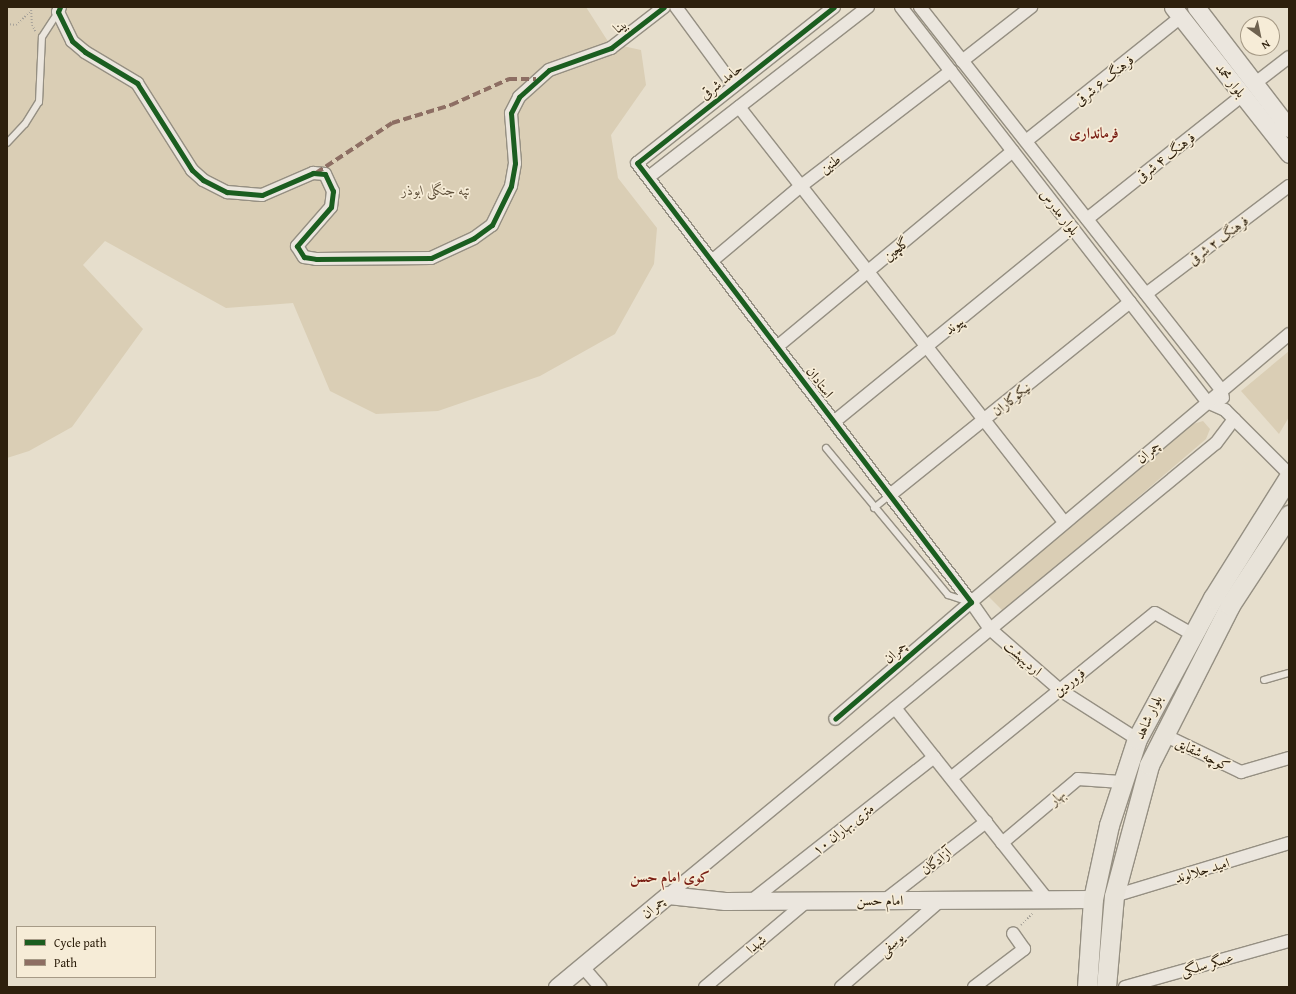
<!DOCTYPE html>
<meta charset="utf-8">
<style>
body{margin:0}
#map{position:relative;width:1296px;height:994px;overflow:hidden;background:#e6decc;font-family:"Gentium Book Plus",Amiri,serif}
div>[style]{position:absolute}
.green>*{inset:0;background:#daceb5}
.path>*{height:2px;margin-top:-1px;transform-origin:0;background:repeating-linear-gradient(90deg,#a7a299 0 1px,transparent 0 3px)}
.roads{filter:drop-shadow(1px 0 #958f82) drop-shadow(-1px 0 #958f82) drop-shadow(0 1px #958f82) drop-shadow(0 -1px #958f82)}
.lane>*{height:6px;margin:-3px;padding:0 3px;transform-origin:3px;border-radius:3px;background:#ebe6de}
.street>*{height:12px;margin:-6px;padding:0 6px;transform-origin:6px;border-radius:6px;background:#ebe6de}
.secondary>*{height:17px;margin:-8.5px;padding:0 8.5px;transform-origin:8.5px;border-radius:8.5px;background:#ebe6de}
.primary>*{height:19px;margin:-9.5px;padding:0 9.5px;transform-origin:9.5px;border-radius:9.5px;background:#e8e3d9}
.quiet>*{height:4px;margin-top:-2px;transform-origin:0;background:repeating-linear-gradient(90deg,#8d6e63 0 8px,transparent 0 12px)}
.cycleway>*{height:5px;margin:-2.5px;padding:0 2.5px;transform-origin:2.5px;border-radius:2.5px;background:#1b5e20}
span{translate:-50% -50%;white-space:nowrap;text-align:center;line-height:1.15;-webkit-text-stroke:3.5px #f6ecd7;paint-order:stroke}
.street-label{font-size:14px;color:#2e200d}
.park-label{font-size:14px;color:#5f503a;font-style:italic}
.neighbourhood-label{font-size:15px;color:#7a1f14;font-weight:700}
.frame{position:absolute;inset:0;border:8px solid #2e200d;pointer-events:none}
.legend{position:absolute;left:16px;top:926px;width:140px;height:52px;box-sizing:border-box;background:#f6ecd7;border:1px solid #a69a86;margin:0;padding:5px 7px;list-style:none;font-size:12px;color:#2e200d}
.legend li{display:flex;align-items:center;gap:8px;height:20px}
.legend b{width:20px;border:1px solid #a69a86}
.north{position:absolute;left:1240px;top:16px;width:40px;height:40px;box-sizing:border-box;background:#f6ecd7;border:1px solid #a69a86;border-radius:50%;rotate:147deg;font-size:11px;font-weight:700;line-height:16px;text-align:center;color:#2e200d}
.north::after{content:'';display:block;margin:auto;width:14px;height:18px;background:#6e6250;clip-path:polygon(50% 0,100% 100%,50% 72%,0 100%)}
</style>
<div id="map">
<div class="green">
<i style="clip-path:polygon(7px 7px,586px 7px,609px 43px,641px 50px,646px 85px,611px 135px,618px 178px,657px 228px,654px 264px,615px 334px,540px 376px,438px 411px,376px 414px,330px 391px,293px 303px,226px 308px,105px 241px,83px 265px,143px 329px,72px 427px,29px 451px,7px 458px)"></i>
<i style="clip-path:polygon(1289px 351px,1289px 417px,1279px 434px,1241px 391px)"></i>
<i style="clip-path:polygon(1203px 421px,1210px 429px,1206px 439px,1004px 612px,987px 595px,1193px 424px)"></i>
</div>
<div class="path">
<i style="left:31px;top:7px;width:18px;rotate:87deg"></i>
<i style="left:32px;top:25px;width:8px;rotate:60deg"></i>
<i style="left:7px;top:24px;width:9px;rotate:6deg"></i>
<i style="left:16px;top:25px;width:19px;rotate:-43deg"></i>
<i style="left:1021px;top:925px;width:16px;rotate:-45deg"></i>
</div>
<div class="roads">
<div class="lane">
<i style="left:7px;top:143px;width:26px;rotate:-47deg"></i>
<i style="left:25px;top:124px;width:26px;rotate:-58deg"></i>
<i style="left:39px;top:102px;width:65px;rotate:-87.4deg"></i>
<i style="left:42px;top:37px;width:30px;rotate:-57deg"></i>
<i style="left:826px;top:448px;width:191px;rotate:50.3deg"></i>
<i style="left:948px;top:595px;width:22px;rotate:18deg"></i>
<i style="left:874px;top:508px;width:21px;rotate:-39deg"></i>
<i style="left:1264px;top:680px;width:26px;rotate:-16deg"></i>
</div>
<div class="street">
<i style="left:60px;top:7px;width:5px;rotate:112deg"></i>
<i style="left:58px;top:12px;width:32px;rotate:64deg"></i>
<i style="left:72px;top:41px;width:17px;rotate:40deg"></i>
<i style="left:85px;top:52px;width:61px;rotate:30.8deg"></i>
<i style="left:137px;top:83px;width:103px;rotate:57.7deg"></i>
<i style="left:192px;top:170px;width:15px;rotate:42deg"></i>
<i style="left:203px;top:180px;width:27px;rotate:27deg"></i>
<i style="left:227px;top:192px;width:35px;rotate:5deg"></i>
<i style="left:262px;top:195px;width:56px;rotate:-23.3deg"></i>
<i style="left:313px;top:173px;width:12px;rotate:5deg"></i>
<i style="left:325px;top:174px;width:19px;rotate:65deg"></i>
<i style="left:333px;top:191px;width:16px;rotate:97deg"></i>
<i style="left:331px;top:207px;width:52px;rotate:131.1deg"></i>
<i style="left:297px;top:246px;width:13px;rotate:58deg"></i>
<i style="left:304px;top:257px;width:12px;rotate:9deg"></i>
<i style="left:316px;top:259px;width:115px;rotate:-0.5deg"></i>
<i style="left:431px;top:258px;width:47px;rotate:-24.9deg"></i>
<i style="left:474px;top:238px;width:22px;rotate:-36deg"></i>
<i style="left:492px;top:225px;width:43px;rotate:-64deg"></i>
<i style="left:511px;top:186px;width:23px;rotate:-80deg"></i>
<i style="left:515px;top:163px;width:50px;rotate:-94.6deg"></i>
<i style="left:511px;top:113px;width:18px;rotate:-63deg"></i>
<i style="left:519px;top:97px;width:40px;rotate:-42deg"></i>
<i style="left:549px;top:70px;width:66px;rotate:-19.5deg"></i>
<i style="left:611px;top:48px;width:67px;rotate:-37.7deg"></i>
<i style="left:676px;top:7px;width:98px;rotate:53.7deg"></i>
<i style="left:834px;top:7px;width:251px;rotate:141.6deg"></i>
<i style="left:637px;top:163px;width:552px;rotate:52.74deg"></i>
<i style="left:971px;top:602px;width:179px;rotate:139.3deg"></i>
<i style="left:901px;top:7px;width:500px;rotate:52.2deg"></i>
<i style="left:1207px;top:402px;width:20px;rotate:24deg"></i>
<i style="left:1225px;top:410px;width:91px;rotate:45deg"></i>
<i style="left:920px;top:7px;width:487px;rotate:51.8deg"></i>
<i style="left:1221px;top:390px;width:8px;rotate:76deg"></i>
<i style="left:962px;top:61px;width:88px;rotate:-38deg"></i>
<i style="left:1254px;top:84px;width:44px;rotate:-37.6deg"></i>
<i style="left:739px;top:107px;width:527px;rotate:51.93deg"></i>
<i style="left:1026px;top:141px;width:198px;rotate:-38.7deg"></i>
<i style="left:650px;top:176px;width:276px;rotate:-37.8deg"></i>
<i style="left:1087px;top:219px;width:199px;rotate:-38.5deg"></i>
<i style="left:713px;top:260px;width:115px;rotate:-40.1deg"></i>
<i style="left:801px;top:186px;width:189px;rotate:-37.5deg"></i>
<i style="left:1146px;top:294px;width:179px;rotate:-37.1deg"></i>
<i style="left:778px;top:346px;width:305px;rotate:-39.7deg"></i>
<i style="left:835px;top:421px;width:306px;rotate:-39.2deg"></i>
<i style="left:890px;top:495px;width:308px;rotate:-38.8deg"></i>
<i style="left:895px;top:708px;width:244px;rotate:51.5deg"></i>
<i style="left:1162px;top:734px;width:88px;rotate:25.7deg"></i>
<i style="left:1241px;top:772px;width:50px;rotate:-16.3deg"></i>
<i style="left:1137px;top:739px;width:91px;rotate:-147.5deg"></i>
<i style="left:1060px;top:690px;width:93px;rotate:-138.9deg"></i>
<i style="left:990px;top:629px;width:33px;rotate:-125deg"></i>
<i style="left:971px;top:602px;width:416px;rotate:-40.1deg"></i>
<i style="left:951px;top:778px;width:262px;rotate:-39deg"></i>
<i style="left:1155px;top:613px;width:43px;rotate:29.6deg"></i>
<i style="left:1002px;top:843px;width:99px;rotate:-40.1deg"></i>
<i style="left:1078px;top:779px;width:43px;rotate:4deg"></i>
<i style="left:668px;top:895px;width:710px;rotate:-39.52deg"></i>
<i style="left:1216px;top:443px;width:30px;rotate:-53deg"></i>
<i style="left:1114px;top:896px;width:183px;rotate:-16.8deg"></i>
<i style="left:885px;top:900px;width:128px;rotate:-37.7deg"></i>
<i style="left:751px;top:901px;width:233px;rotate:-38.2deg"></i>
<i style="left:582px;top:966px;width:28px;rotate:49deg"></i>
<i style="left:705px;top:987px;width:133px;rotate:-40.1deg"></i>
<i style="left:841px;top:987px;width:133px;rotate:-41deg"></i>
<i style="left:974px;top:987px;width:63px;rotate:-37.2deg"></i>
<i style="left:1024px;top:949px;width:19px;rotate:-125deg"></i>
<i style="left:1125px;top:987px;width:170px;rotate:-15.7deg"></i>
</div>
<div class="secondary">
<i style="left:1173px;top:7px;width:187px;rotate:51.7deg"></i>
<i style="left:1196px;top:7px;width:153px;rotate:52.5deg"></i>
<i style="left:557px;top:987px;width:144px;rotate:-39.7deg"></i>
<i style="left:668px;top:895px;width:57px;rotate:6deg"></i>
<i style="left:725px;top:901px;width:368px;rotate:-0.3deg"></i>
</div>
<div class="primary">
<i style="left:1087px;top:987px;width:88px;rotate:-86.1deg"></i>
<i style="left:1093px;top:899px;width:76px;rotate:-77.8deg"></i>
<i style="left:1109px;top:825px;width:90px;rotate:-72deg"></i>
<i style="left:1137px;top:739px;width:160px;rotate:-61.7deg"></i>
<i style="left:1213px;top:598px;width:143px;rotate:-57.9deg"></i>
<i style="left:1106px;top:987px;width:91px;rotate:-85deg"></i>
<i style="left:1114px;top:896px;width:136px;rotate:-75deg"></i>
<i style="left:1149px;top:765px;width:179px;rotate:-63.1deg"></i>
<i style="left:1230px;top:605px;width:108px;rotate:-56.8deg"></i>
</div>
</div>
<div class="quiet">
<i style="left:316px;top:173px;width:91px;rotate:-33.3deg"></i>
<i style="left:392px;top:123px;width:62px;rotate:-17deg"></i>
<i style="left:451px;top:105px;width:64px;rotate:-24.1deg"></i>
<i style="left:509px;top:79px;width:27px"></i>
</div>
<div class="cycleway">
<i style="left:60px;top:7px;width:5px;rotate:112deg"></i>
<i style="left:58px;top:12px;width:32px;rotate:64deg"></i>
<i style="left:72px;top:41px;width:17px;rotate:40deg"></i>
<i style="left:85px;top:52px;width:61px;rotate:30.8deg"></i>
<i style="left:137px;top:83px;width:103px;rotate:57.7deg"></i>
<i style="left:192px;top:170px;width:15px;rotate:42deg"></i>
<i style="left:203px;top:180px;width:27px;rotate:27deg"></i>
<i style="left:227px;top:192px;width:35px;rotate:5deg"></i>
<i style="left:262px;top:195px;width:56px;rotate:-23.3deg"></i>
<i style="left:313px;top:173px;width:12px;rotate:5deg"></i>
<i style="left:325px;top:174px;width:19px;rotate:65deg"></i>
<i style="left:333px;top:191px;width:16px;rotate:97deg"></i>
<i style="left:331px;top:207px;width:52px;rotate:131.1deg"></i>
<i style="left:297px;top:246px;width:13px;rotate:58deg"></i>
<i style="left:304px;top:257px;width:12px;rotate:9deg"></i>
<i style="left:316px;top:259px;width:115px;rotate:-0.5deg"></i>
<i style="left:431px;top:258px;width:47px;rotate:-24.9deg"></i>
<i style="left:474px;top:238px;width:22px;rotate:-36deg"></i>
<i style="left:492px;top:225px;width:43px;rotate:-64deg"></i>
<i style="left:511px;top:186px;width:23px;rotate:-80deg"></i>
<i style="left:515px;top:163px;width:50px;rotate:-94.6deg"></i>
<i style="left:511px;top:113px;width:18px;rotate:-63deg"></i>
<i style="left:519px;top:97px;width:40px;rotate:-42deg"></i>
<i style="left:549px;top:70px;width:66px;rotate:-19.5deg"></i>
<i style="left:611px;top:48px;width:67px;rotate:-37.7deg"></i>
<i style="left:834px;top:7px;width:251px;rotate:141.6deg"></i>
<i style="left:637px;top:163px;width:552px;rotate:52.74deg"></i>
<i style="left:971px;top:602px;width:179px;rotate:139.3deg"></i>
</div>
<div class="street-label">
<span style="left:620px;top:26px;rotate:-38deg">بینا</span>
<span style="left:1104px;top:80px;rotate:-39deg">فرهنگ ۶ شرقی</span>
<span style="left:1231px;top:80px;rotate:52deg">بلوار محمد</span>
<span style="left:721px;top:81px;rotate:-38deg">حامد شرقی</span>
<span style="left:1165px;top:157px;rotate:-38deg">فرهنگ ۴ شرقی</span>
<span style="left:830px;top:164px;rotate:-38deg">طنین</span>
<span style="left:1060px;top:212px;rotate:52deg">بلوار مدرس</span>
<span style="left:1218px;top:240px;rotate:-37deg">فرهنگ ۲ شرقی</span>
<span style="left:896px;top:249px;rotate:-40deg">گلچین</span>
<span style="left:954px;top:325px;rotate:-40deg">پیوند</span>
<span style="left:820px;top:382px;rotate:53deg">استادان</span>
<span style="left:1011px;top:399px;rotate:-39deg">نیکوکاران</span>
<span style="left:1148px;top:452px;rotate:-40deg">چمران</span>
<span style="left:895px;top:652px;rotate:-41deg">چمران</span>
<span style="left:1023px;top:658px;rotate:41deg">اردیبهشت</span>
<span style="left:1069px;top:682px;rotate:-39deg">فروردین</span>
<span style="left:1148px;top:717px;rotate:-65deg">بلوار شاهد</span>
<span style="left:1203px;top:754px;rotate:26deg">کوچه شقایق</span>
<span style="left:1057px;top:797px;rotate:-40deg">بهار</span>
<span style="left:843px;top:829px;rotate:-38deg">۱۰ متری بهاران</span>
<span style="left:936px;top:861px;rotate:-38deg">آزادگان</span>
<span style="left:1202px;top:870px;rotate:-17deg">امید جلالوند</span>
<span style="left:880px;top:900px">امام حسن</span>
<span style="left:653px;top:907px;rotate:-40deg">چمران</span>
<span style="left:756px;top:944px;rotate:-40deg">شهدا</span>
<span style="left:891px;top:944px;rotate:-41deg">یوسفی</span>
<span style="left:1207px;top:964px;rotate:-16deg">عسگر سلگی</span>
</div>
<div class="park-label">
<span style="left:436px;top:190px">تپه جنگلی ابوذر</span>
</div>
<div class="neighbourhood-label">
<span style="left:1094px;top:133px">فرمانداری</span>
<span style="left:670px;top:877px">کوی امام حسن</span>
</div>
<div class="frame"></div>
<ul class="legend">
<li><b style="height:5px;background:#1b5e20"></b>Cycle path</li>
<li><b style="height:5px;background:#8d6e63"></b>Path</li>
</ul>
<div class="north">N</div>
</div>
